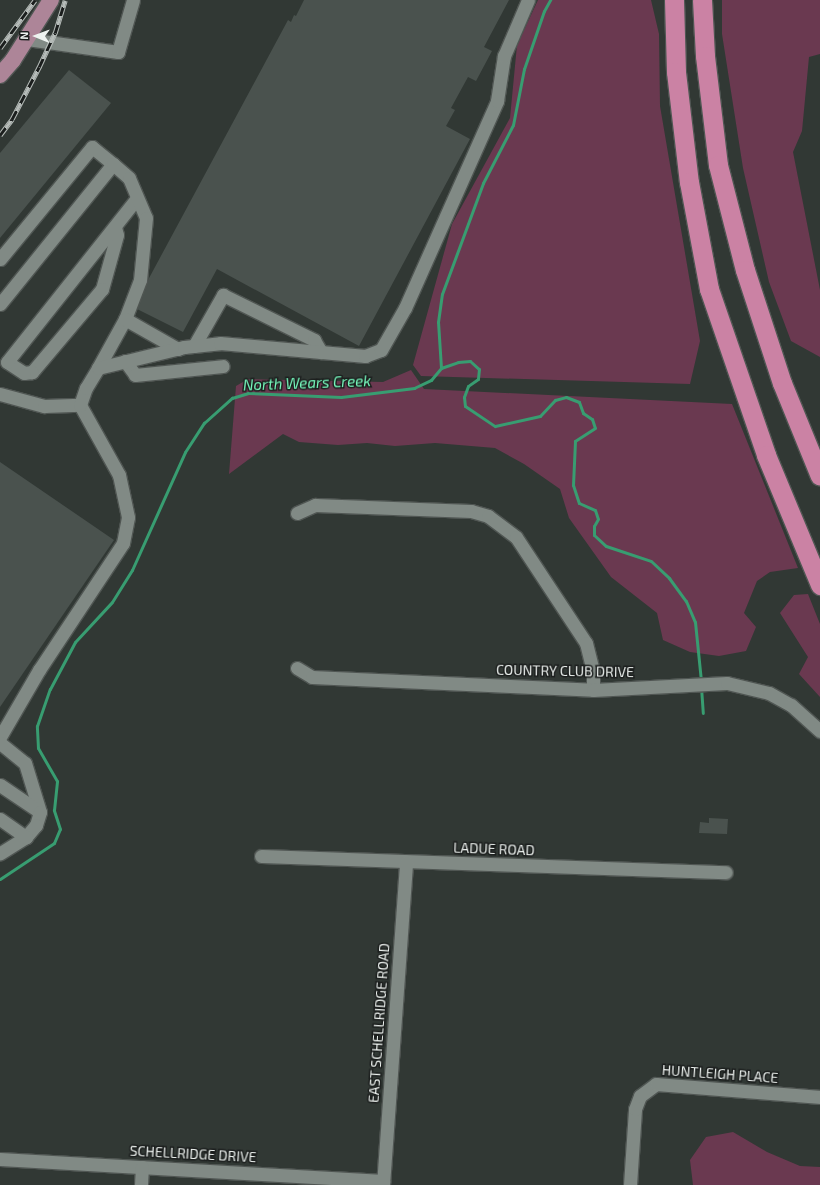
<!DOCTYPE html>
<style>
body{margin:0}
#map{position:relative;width:820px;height:1185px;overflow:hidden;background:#313834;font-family:"Exo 2",sans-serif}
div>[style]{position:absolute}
.green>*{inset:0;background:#6a3950}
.stream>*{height:3px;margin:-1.5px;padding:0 1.5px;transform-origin:1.5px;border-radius:1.5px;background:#389d71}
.building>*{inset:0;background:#4a524e}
.roads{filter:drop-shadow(1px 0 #505653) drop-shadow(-1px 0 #505653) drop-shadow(0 1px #505653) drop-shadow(0 -1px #505653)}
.minor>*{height:13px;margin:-6.5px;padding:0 6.5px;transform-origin:6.5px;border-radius:6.5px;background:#818a85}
.major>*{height:16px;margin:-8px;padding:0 8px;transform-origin:8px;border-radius:8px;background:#ad8598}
.highway>*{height:19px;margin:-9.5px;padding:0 9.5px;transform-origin:9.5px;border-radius:9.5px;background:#cb82a4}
.rail>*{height:4.5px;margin-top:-2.25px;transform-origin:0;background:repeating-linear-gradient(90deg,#1b1e1d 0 9px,#b6bcb9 0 18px);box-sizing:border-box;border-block:1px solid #b6bcb9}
span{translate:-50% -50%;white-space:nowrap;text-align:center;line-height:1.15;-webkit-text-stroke:3px #1b1e1d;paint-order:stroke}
.street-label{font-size:14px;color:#eef3f0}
.water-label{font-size:15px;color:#78fbbf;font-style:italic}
.north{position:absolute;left:16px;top:16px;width:40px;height:40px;-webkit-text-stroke:3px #1b1e1d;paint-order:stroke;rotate:271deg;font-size:11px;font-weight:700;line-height:16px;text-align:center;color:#eef3f0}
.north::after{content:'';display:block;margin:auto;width:14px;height:18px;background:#eef3f0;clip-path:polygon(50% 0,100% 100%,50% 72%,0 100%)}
</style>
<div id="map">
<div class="green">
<i style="clip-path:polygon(538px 0,651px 0,659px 34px,660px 106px,700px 341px,690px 384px,421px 376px,413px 365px,452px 224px,510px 118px,517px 45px)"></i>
<i style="clip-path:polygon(722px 0,820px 0,820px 54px,809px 57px,802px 131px,793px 152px,820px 290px,820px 357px,791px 341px,769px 282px,743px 168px,722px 34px)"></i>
<i style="clip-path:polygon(411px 370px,424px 389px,732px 404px,798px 568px,770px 572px,757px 581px,744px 613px,756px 627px,746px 651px,719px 656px,690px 652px,663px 640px,657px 613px,611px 577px,569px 518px,560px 489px,524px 464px,495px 448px,435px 443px,395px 446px,367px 443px,338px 445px,299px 442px,283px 434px,229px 474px,236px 386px,248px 379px,383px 382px)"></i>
<i style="clip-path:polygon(808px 594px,820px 624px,820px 697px,799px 674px,808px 657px,780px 613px,794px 595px)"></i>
<i style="clip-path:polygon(733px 1132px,767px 1152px,800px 1166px,820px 1167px,820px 1185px,693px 1185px,690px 1160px,706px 1137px)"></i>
</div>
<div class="stream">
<i style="left:441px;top:368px;width:18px;rotate:-19deg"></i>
<i style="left:458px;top:362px;width:12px;rotate:-5deg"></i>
<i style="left:470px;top:361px;width:12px;rotate:42deg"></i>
<i style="left:479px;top:369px;width:10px;rotate:96deg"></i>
<i style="left:478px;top:379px;width:12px;rotate:145deg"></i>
<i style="left:468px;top:386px;width:12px;rotate:110deg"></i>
<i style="left:464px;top:397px;width:9px;rotate:84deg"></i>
<i style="left:465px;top:406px;width:36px;rotate:34deg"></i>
<i style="left:495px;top:426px;width:46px;rotate:-12.5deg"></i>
<i style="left:540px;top:416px;width:22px;rotate:-47deg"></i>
<i style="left:555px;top:400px;width:11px;rotate:-15deg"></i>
<i style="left:566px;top:397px;width:14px;rotate:21deg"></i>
<i style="left:579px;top:402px;width:12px;rotate:70deg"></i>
<i style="left:583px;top:413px;width:11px;rotate:34deg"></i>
<i style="left:592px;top:419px;width:9px;rotate:72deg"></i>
<i style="left:595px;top:428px;width:24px;rotate:147deg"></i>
<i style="left:575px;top:441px;width:44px;rotate:92.6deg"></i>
<i style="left:573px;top:485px;width:19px;rotate:72deg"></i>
<i style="left:579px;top:503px;width:17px;rotate:24deg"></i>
<i style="left:595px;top:510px;width:9px;rotate:72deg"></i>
<i style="left:598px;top:519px;width:8px;rotate:120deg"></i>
<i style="left:594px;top:526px;width:9px;rotate:90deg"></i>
<i style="left:594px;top:535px;width:16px;rotate:43deg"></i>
<i style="left:606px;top:546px;width:47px;rotate:18.4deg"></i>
<i style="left:651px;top:561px;width:25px;rotate:43deg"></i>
<i style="left:669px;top:578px;width:29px;rotate:54deg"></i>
<i style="left:686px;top:601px;width:23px;rotate:67deg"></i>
<i style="left:695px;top:622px;width:59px;rotate:84.2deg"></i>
<i style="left:701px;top:687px;width:26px;rotate:86deg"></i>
<i style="left:0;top:879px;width:65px;rotate:-33.7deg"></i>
<i style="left:54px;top:843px;width:15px;rotate:-67deg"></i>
<i style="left:60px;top:829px;width:20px;rotate:-108deg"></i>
<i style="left:54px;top:810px;width:29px;rotate:-84deg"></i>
<i style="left:57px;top:781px;width:38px;rotate:-120deg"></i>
<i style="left:38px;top:748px;width:22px;rotate:-93deg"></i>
<i style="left:37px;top:726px;width:39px;rotate:-71deg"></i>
<i style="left:50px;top:689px;width:53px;rotate:-62deg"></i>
<i style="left:75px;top:642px;width:54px;rotate:-47.2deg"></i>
<i style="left:112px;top:602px;width:38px;rotate:-58deg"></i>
<i style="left:132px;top:570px;width:129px;rotate:-65.8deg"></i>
<i style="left:185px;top:452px;width:35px;rotate:-57deg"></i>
<i style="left:204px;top:423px;width:38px;rotate:-42deg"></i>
<i style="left:232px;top:398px;width:17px;rotate:-17deg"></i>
<i style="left:248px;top:393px;width:93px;rotate:2.5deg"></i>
<i style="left:341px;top:397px;width:74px;rotate:-7deg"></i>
<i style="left:414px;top:388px;width:19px;rotate:-25deg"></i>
<i style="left:431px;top:380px;width:16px;rotate:-50deg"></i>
<i style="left:441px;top:368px;width:46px;rotate:-93.7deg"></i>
<i style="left:438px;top:322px;width:28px;rotate:-82deg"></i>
<i style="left:442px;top:294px;width:118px;rotate:-69.7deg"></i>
<i style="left:483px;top:183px;width:65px;rotate:-62.7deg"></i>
<i style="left:513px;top:125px;width:57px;rotate:-78.9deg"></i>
<i style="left:524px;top:69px;width:61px;rotate:-71deg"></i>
<i style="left:544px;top:11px;width:13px;rotate:-61deg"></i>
</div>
<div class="building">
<i style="clip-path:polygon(304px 0,509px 0,484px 47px,492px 51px,476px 81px,468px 77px,451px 108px,455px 110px,446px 126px,470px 139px,359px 346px,217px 269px,183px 332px,137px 309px,148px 280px,288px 20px,291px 22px,294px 15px,296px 16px)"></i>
<i style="clip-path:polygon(69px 70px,111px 103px,0 238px,0 153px)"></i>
<i style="clip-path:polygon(0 462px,114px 540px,0 707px)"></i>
<i style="clip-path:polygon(709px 818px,728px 819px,727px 834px,699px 833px,700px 822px,709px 823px)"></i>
</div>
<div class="roads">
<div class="minor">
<i style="left:27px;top:39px;width:92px;rotate:8.1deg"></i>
<i style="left:118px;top:52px;width:54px;rotate:-73.9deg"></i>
<i style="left:115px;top:227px;width:8px;rotate:76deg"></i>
<i style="left:117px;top:235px;width:56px;rotate:105.5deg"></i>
<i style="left:102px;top:289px;width:109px;rotate:130.1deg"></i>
<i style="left:32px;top:372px;width:8px;rotate:173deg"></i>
<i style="left:24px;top:373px;width:20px;rotate:-147deg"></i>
<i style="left:7px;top:362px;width:209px;rotate:-51.6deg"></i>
<i style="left:0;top:259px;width:145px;rotate:-50.6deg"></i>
<i style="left:92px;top:147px;width:27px;rotate:39deg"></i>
<i style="left:0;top:304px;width:180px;rotate:-51.1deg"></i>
<i style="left:113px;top:164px;width:21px;rotate:41deg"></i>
<i style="left:129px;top:178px;width:43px;rotate:67deg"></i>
<i style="left:146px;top:218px;width:62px;rotate:95.5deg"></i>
<i style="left:140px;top:280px;width:42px;rotate:111deg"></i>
<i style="left:194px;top:346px;width:59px;rotate:-60.4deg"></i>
<i style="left:223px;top:295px;width:102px;rotate:26.3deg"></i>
<i style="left:314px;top:340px;width:14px;rotate:60deg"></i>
<i style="left:125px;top:361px;width:17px;rotate:54deg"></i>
<i style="left:135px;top:375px;width:88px;rotate:-5.8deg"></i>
<i style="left:98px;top:368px;width:56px;rotate:-61.1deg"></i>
<i style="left:125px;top:319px;width:61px;rotate:29.5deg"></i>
<i style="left:0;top:394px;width:46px;rotate:15.3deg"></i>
<i style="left:44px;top:406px;width:36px;rotate:-2deg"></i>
<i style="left:297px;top:513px;width:20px;rotate:-24deg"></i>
<i style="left:315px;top:505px;width:156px;rotate:2.2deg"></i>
<i style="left:471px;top:511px;width:18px;rotate:16deg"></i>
<i style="left:488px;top:516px;width:35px;rotate:37deg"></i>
<i style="left:516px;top:537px;width:127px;rotate:56.6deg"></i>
<i style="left:586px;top:643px;width:30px;rotate:76deg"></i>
<i style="left:593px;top:672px;width:18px;rotate:90deg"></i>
<i style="left:297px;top:668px;width:17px;rotate:31deg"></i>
<i style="left:312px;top:677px;width:281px;rotate:2.6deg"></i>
<i style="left:593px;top:690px;width:134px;rotate:-3deg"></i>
<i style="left:727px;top:683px;width:43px;rotate:13.4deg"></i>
<i style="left:769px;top:693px;width:25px;rotate:29deg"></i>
<i style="left:791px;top:705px;width:39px;rotate:42deg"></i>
<i style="left:0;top:737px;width:78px;rotate:-59.8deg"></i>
<i style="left:39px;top:670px;width:152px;rotate:-56.5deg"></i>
<i style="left:123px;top:543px;width:26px;rotate:-79deg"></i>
<i style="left:128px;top:517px;width:43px;rotate:-102.1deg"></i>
<i style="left:119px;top:475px;width:80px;rotate:-119.1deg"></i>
<i style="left:80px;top:405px;width:18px;rotate:-71deg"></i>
<i style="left:86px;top:388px;width:23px;rotate:-59deg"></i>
<i style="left:98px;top:368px;width:89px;rotate:-13.7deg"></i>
<i style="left:184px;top:347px;width:36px;rotate:-6deg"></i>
<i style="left:220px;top:343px;width:146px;rotate:5.1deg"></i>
<i style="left:365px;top:356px;width:17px;rotate:-21deg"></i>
<i style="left:381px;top:350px;width:48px;rotate:-60.3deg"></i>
<i style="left:405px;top:308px;width:227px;rotate:-66deg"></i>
<i style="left:497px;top:101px;width:46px;rotate:-81.2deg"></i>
<i style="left:504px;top:56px;width:61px;rotate:-66.8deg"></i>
<i style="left:0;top:743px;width:32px;rotate:39deg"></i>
<i style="left:25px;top:763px;width:51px;rotate:73deg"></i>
<i style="left:0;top:785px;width:48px;rotate:34deg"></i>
<i style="left:40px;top:812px;width:14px;rotate:107deg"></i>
<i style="left:36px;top:825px;width:16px;rotate:130deg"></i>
<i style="left:26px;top:837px;width:31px;rotate:148deg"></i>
<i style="left:0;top:819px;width:32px;rotate:35deg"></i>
<i style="left:261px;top:856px;width:465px;rotate:2deg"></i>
<i style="left:0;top:1159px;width:384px;rotate:3.3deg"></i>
<i style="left:141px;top:1185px;width:18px;rotate:-87deg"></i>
<i style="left:383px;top:1185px;width:324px;rotate:-85.9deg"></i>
<i style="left:630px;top:1185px;width:76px;rotate:-86.2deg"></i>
<i style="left:635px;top:1109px;width:14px;rotate:-69deg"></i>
<i style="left:640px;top:1096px;width:20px;rotate:-37deg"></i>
<i style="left:656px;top:1084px;width:165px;rotate:4.5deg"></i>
</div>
<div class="major">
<i style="left:0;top:75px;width:20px;rotate:-49deg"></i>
<i style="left:13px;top:60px;width:71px;rotate:-57.7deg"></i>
</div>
<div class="highway">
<i style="left:674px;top:0;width:72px;rotate:88.4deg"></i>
<i style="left:676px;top:72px;width:111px;rotate:83.3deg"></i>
<i style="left:689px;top:182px;width:109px;rotate:79.4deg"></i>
<i style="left:709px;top:289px;width:176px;rotate:71deg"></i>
<i style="left:766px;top:455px;width:141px;rotate:67.4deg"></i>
<i style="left:702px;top:0;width:56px;rotate:86.9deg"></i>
<i style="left:705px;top:56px;width:110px;rotate:83.2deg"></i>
<i style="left:718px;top:165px;width:108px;rotate:75.6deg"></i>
<i style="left:745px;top:270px;width:119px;rotate:71.9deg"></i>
<i style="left:782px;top:383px;width:100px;rotate:67.8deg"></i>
</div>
</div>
<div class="rail">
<i style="left:0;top:48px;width:59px;rotate:-53.9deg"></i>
<i style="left:0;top:135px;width:20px;rotate:-53deg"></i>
<i style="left:12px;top:119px;width:59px;rotate:-62.6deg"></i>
<i style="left:39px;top:67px;width:38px;rotate:-65deg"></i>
<i style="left:55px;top:33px;width:34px;rotate:-73deg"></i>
</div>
<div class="street-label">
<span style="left:565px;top:671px;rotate:1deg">COUNTRY CLUB DRIVE</span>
<span style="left:494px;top:849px;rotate:2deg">LADUE ROAD</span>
<span style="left:379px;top:1023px;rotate:-86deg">EAST SCHELLRIDGE ROAD</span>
<span style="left:720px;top:1074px;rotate:4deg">HUNTLEIGH PLACE</span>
<span style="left:193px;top:1154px;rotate:3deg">SCHELLRIDGE DRIVE</span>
</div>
<div class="water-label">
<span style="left:307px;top:383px;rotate:-2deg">North Wears Creek</span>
</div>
<div class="north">N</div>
</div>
